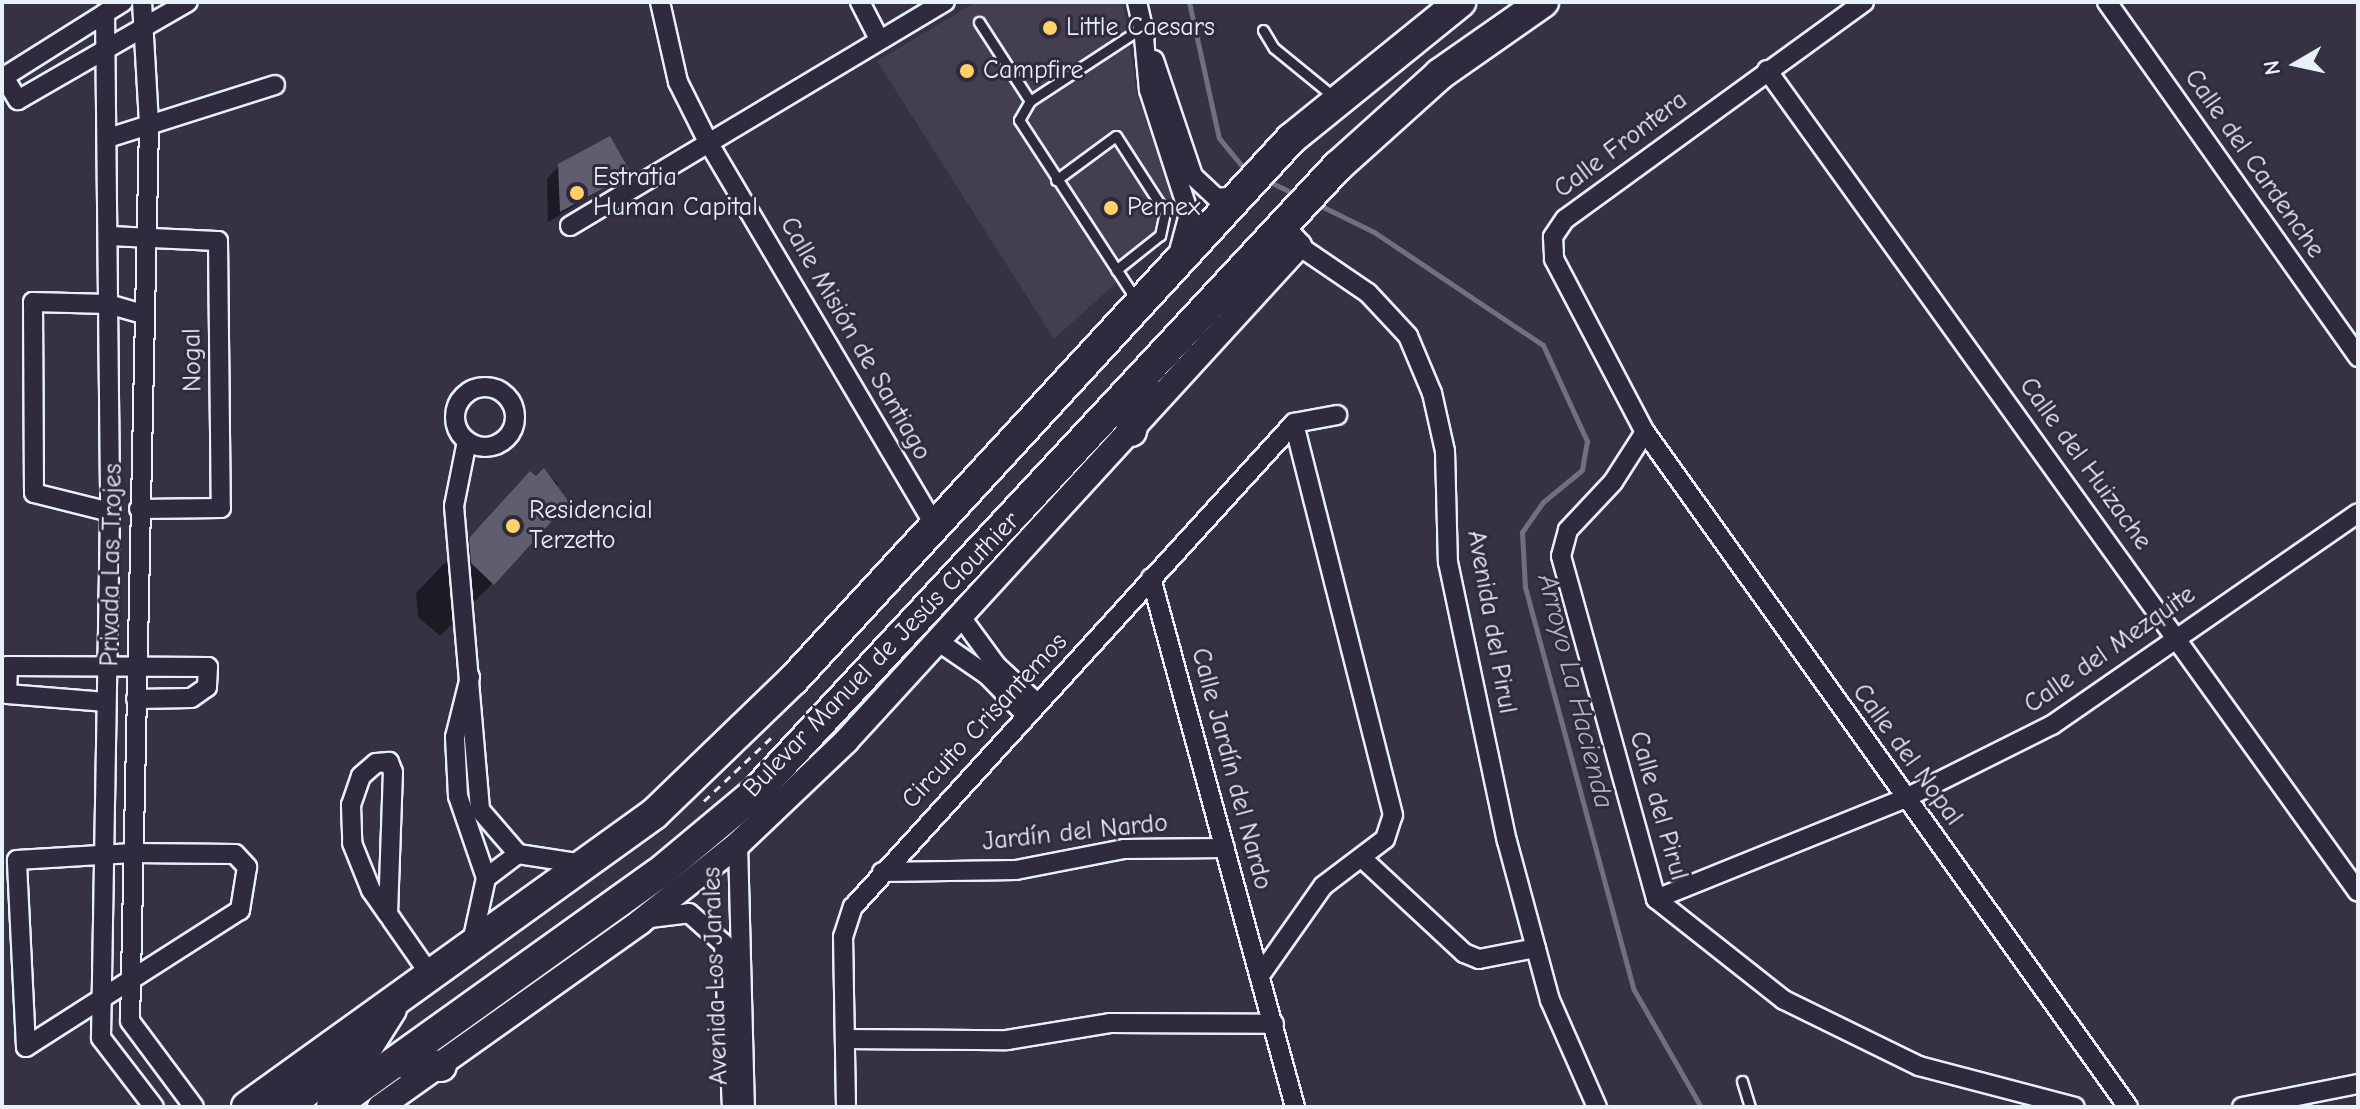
<!DOCTYPE html>
<meta charset="utf-8">
<style>
body{margin:0}
#map{position:relative;width:2360px;height:1109px;overflow:hidden;background:#363244;font-family:"Comic Neue",sans-serif}
div>[style]{position:absolute}
.built>*{inset:0;background:#433f51}
.shadow>*{inset:0;background:#0007}
.stream>*{height:5px;margin:-2.5px;padding:0 2.5px;transform-origin:2.5px;border-radius:2.5px;background:#70717f}
.building>*{inset:0;background:#605e6e}
.path>*{height:3px;margin-top:-1.5px;transform-origin:0;background:repeating-linear-gradient(90deg,#e8f1f8 0 8px,transparent 0 14px)}
.roads{filter:drop-shadow(2px 0 #e8f1f8) drop-shadow(-2px 0 #e8f1f8) drop-shadow(0 2px #e8f1f8) drop-shadow(0 -2px #e8f1f8)}
.service>*{height:9px;margin:-4.5px;padding:0 4.5px;transform-origin:4.5px;border-radius:4.5px;background:#2f2a3d}
.minor>*{height:18px;margin:-9px;padding:0 9px;transform-origin:9px;border-radius:9px;background:#2f2a3d}
.minor>.ring{margin:-9px;padding:0;box-sizing:content-box;background:none;border:18px solid #2f2a3d;border-radius:50%}
.tertiary>*{height:24px;margin:-12px;padding:0 12px;transform-origin:12px;border-radius:12px;background:#2f2a3d}
.primary>*{height:30px;margin:-15px;padding:0 15px;transform-origin:15px;border-radius:15px;background:#2f2a3d}
.dots>*{width:22px;height:22px;translate:-50% -50%;box-sizing:border-box;border:4px solid #2f2a3d;border-radius:50%}
span{translate:-50% -50%;white-space:nowrap;text-align:center;line-height:1.15;-webkit-text-stroke:6px #2f2a3d;paint-order:stroke}
.poi-label{font-size:26px;color:#e8f1f8}
.left{translate:0 -50%;text-align:left}
.street-label{font-size:26px;color:#e8f1f8}
.water-label{font-size:28px;color:#b2b7c2;font-style:italic}
.frame{position:absolute;inset:0;border:4px solid #e8f1f8;pointer-events:none}
.north{position:absolute;left:2256px;top:24px;width:80px;height:80px;-webkit-text-stroke:6px #2f2a3d;paint-order:stroke;rotate:261deg;font-size:22px;font-weight:700;line-height:32px;text-align:center;color:#e8f1f8}
.north::after{content:'';display:block;margin:auto;width:28px;height:36px;background:#e8f1f8;clip-path:polygon(50% 0,100% 100%,50% 72%,0 100%)}
</style>
<div id="map">
<div class="built">
<i style="clip-path:polygon(976px 2px,1123px 2px,1137px 94px,1175px 203px,1159px 244px,1054px 339px,877px 61px)"></i>
</div>
<div class="shadow">
<i style="clip-path:polygon(559px 166px,628px 173px,548px 222px,547px 179px)"></i>
<i style="clip-path:polygon(544px 470px,558px 484px,493px 583px,440px 636px,418px 617px,416px 593px,530px 474px,536px 479px)"></i>
</div>
<div class="stream">
<i style="left:1189px;top:2px;width:139px;rotate:77.6deg"></i>
<i style="left:1219px;top:138px;width:43px;rotate:50.7deg"></i>
<i style="left:1266px;top:180px;width:34px;rotate:26deg"></i>
<i style="left:1317px;top:204px;width:64px;rotate:26.2deg"></i>
<i style="left:1374px;top:232px;width:203px;rotate:33.8deg"></i>
<i style="left:1543px;top:345px;width:106px;rotate:65.4deg"></i>
<i style="left:1587px;top:441px;width:29px;rotate:100deg"></i>
<i style="left:1582px;top:470px;width:50px;rotate:140.6deg"></i>
<i style="left:1543px;top:502px;width:37px;rotate:125deg"></i>
<i style="left:1522px;top:532px;width:55px;rotate:86.9deg"></i>
<i style="left:1525px;top:587px;width:417px;rotate:74.9deg"></i>
<i style="left:1634px;top:990px;width:135px;rotate:60.2deg"></i>
</div>
<div class="building">
<i style="clip-path:polygon(610px 136px,631px 173px,560px 212px,558px 164px)"></i>
<i style="clip-path:polygon(544px 468px,569px 502px,494px 585px,471px 563px,469px 538px,530px 471px,536px 476px)"></i>
</div>
<div class="path">
<i style="left:704px;top:801px;width:96px;rotate:-43.3deg"></i>
</div>
<div class="roads">
<div class="service">
<i style="left:979px;top:22px;width:94px;rotate:57.2deg"></i>
<i style="left:1263px;top:30px;width:21px;rotate:59deg"></i>
<i style="left:1274px;top:48px;width:77px;rotate:39.2deg"></i>
<i style="left:1056px;top:180px;width:74px;rotate:-36.3deg"></i>
<i style="left:1116px;top:136px;width:90px;rotate:57.2deg"></i>
<i style="left:1165px;top:212px;width:24px;rotate:102deg"></i>
<i style="left:1160px;top:235px;width:56px;rotate:141.5deg"></i>
<i style="left:1137px;top:301px;width:216px;rotate:-123.1deg"></i>
<i style="left:1019px;top:120px;width:22px;rotate:-60deg"></i>
<i style="left:1030px;top:101px;width:135px;rotate:-33.2deg"></i>
<i style="left:1742px;top:1081px;width:27px;rotate:73deg"></i>
</div>
<div class="minor">
<i style="left:123px;top:2px;width:141px;rotate:147.8deg"></i>
<i style="left:4px;top:77px;width:27px;rotate:59deg"></i>
<i style="left:18px;top:100px;width:196px;rotate:-30deg"></i>
<i style="left:142px;top:2px;width:123px;rotate:86.7deg"></i>
<i style="left:149px;top:125px;width:896px;rotate:91.21deg"></i>
<i style="left:130px;top:1021px;width:107px;rotate:53.3deg"></i>
<i style="left:660px;top:2px;width:82px;rotate:77.3deg"></i>
<i style="left:678px;top:82px;width:67px;rotate:63.4deg"></i>
<i style="left:708px;top:142px;width:446px;rotate:59.4deg"></i>
<i style="left:860px;top:2px;width:42px;rotate:62.8deg"></i>
<i style="left:1137px;top:2px;width:35px;rotate:77deg"></i>
<i style="left:1864px;top:2px;width:369px;rotate:144deg"></i>
<i style="left:1565px;top:219px;width:22px;rotate:124deg"></i>
<i style="left:1553px;top:237px;width:22px;rotate:87deg"></i>
<i style="left:1554px;top:259px;width:195px;rotate:62.3deg"></i>
<i style="left:1645px;top:432px;width:830px;rotate:54.41deg"></i>
<i style="left:2107px;top:2px;width:435px;rotate:54.7deg"></i>
<i style="left:105px;top:13px;width:499px;rotate:89.4deg"></i>
<i style="left:110px;top:512px;width:526px;rotate:90.98deg"></i>
<i style="left:101px;top:1038px;width:87px;rotate:52.5deg"></i>
<i style="left:1143px;top:27px;width:63px;rotate:84.6deg"></i>
<i style="left:1149px;top:90px;width:130px;rotate:72.1deg"></i>
<i style="left:1189px;top:214px;width:39px;rotate:105deg"></i>
<i style="left:1154px;top:60px;width:122px;rotate:71.4deg"></i>
<i style="left:1193px;top:176px;width:33px;rotate:43deg"></i>
<i style="left:1217px;top:198px;width:20px;rotate:-6deg"></i>
<i style="left:1767px;top:70px;width:1012px;rotate:54.28deg"></i>
<i style="left:111px;top:137px;width:172px;rotate:-17.6deg"></i>
<i style="left:570px;top:226px;width:437px;rotate:-30.9deg"></i>
<i style="left:108px;top:236px;width:110px;rotate:2.6deg"></i>
<i style="left:218px;top:241px;width:267px;rotate:89.4deg"></i>
<i style="left:221px;top:508px;width:82px;rotate:179.3deg"></i>
<i style="left:1299px;top:246px;width:83px;rotate:34.3deg"></i>
<i style="left:1368px;top:293px;width:59px;rotate:47.1deg"></i>
<i style="left:1408px;top:336px;width:62px;rotate:67.2deg"></i>
<i style="left:1432px;top:393px;width:59px;rotate:77.4deg"></i>
<i style="left:1445px;top:451px;width:111px;rotate:88.5deg"></i>
<i style="left:1448px;top:562px;width:285px;rotate:78.1deg"></i>
<i style="left:1507px;top:841px;width:165px;rotate:74.9deg"></i>
<i style="left:1550px;top:1000px;width:117px;rotate:66.3deg"></i>
<i class="ring" style="left:455px;top:387px;width:42px;height:42px"></i>
<i style="left:1645px;top:432px;width:59px;rotate:122.6deg"></i>
<i style="left:1613px;top:482px;width:66px;rotate:133.2deg"></i>
<i style="left:1568px;top:530px;width:27px;rotate:105deg"></i>
<i style="left:1561px;top:556px;width:356px;rotate:74.5deg"></i>
<i style="left:1656px;top:899px;width:163px;rotate:38.3deg"></i>
<i style="left:1784px;top:1000px;width:150px;rotate:26.1deg"></i>
<i style="left:1919px;top:1066px;width:161px;rotate:14.7deg"></i>
<i style="left:467px;top:441px;width:66px;rotate:101.3deg"></i>
<i style="left:454px;top:506px;width:305px;rotate:85.1deg"></i>
<i style="left:480px;top:810px;width:58px;rotate:49.2deg"></i>
<i style="left:518px;top:854px;width:66px;rotate:8.7deg"></i>
<i style="left:110px;top:512px;width:78px;rotate:-166deg"></i>
<i style="left:34px;top:493px;width:191px;rotate:-90.3deg"></i>
<i style="left:33px;top:302px;width:75px;rotate:1.5deg"></i>
<i style="left:108px;top:304px;width:33px;rotate:16deg"></i>
<i style="left:1151px;top:578px;width:548px;rotate:74.77deg"></i>
<i style="left:961px;top:617px;width:59px;rotate:53.9deg"></i>
<i style="left:996px;top:665px;width:56px;rotate:42.8deg"></i>
<i style="left:939px;top:642px;width:58px;rotate:34.5deg"></i>
<i style="left:987px;top:675px;width:56px;rotate:45.7deg"></i>
<i style="left:470px;top:677px;width:62px;rotate:104deg"></i>
<i style="left:455px;top:737px;width:59px;rotate:87.1deg"></i>
<i style="left:458px;top:796px;width:87px;rotate:71.1deg"></i>
<i style="left:486px;top:878px;width:66px;rotate:102.3deg"></i>
<i style="left:106px;top:702px;width:99px;rotate:-175.4deg"></i>
<i style="left:7px;top:694px;width:28px;rotate:-88deg"></i>
<i style="left:8px;top:666px;width:200px;rotate:0.3deg"></i>
<i style="left:208px;top:667px;width:20px;rotate:93deg"></i>
<i style="left:207px;top:687px;width:19px;rotate:145deg"></i>
<i style="left:191px;top:698px;width:55px;rotate:179deg"></i>
<i style="left:738px;top:844px;width:263px;rotate:88.5deg"></i>
<i style="left:133px;top:853px;width:102px;rotate:0.6deg"></i>
<i style="left:235px;top:854px;width:18px;rotate:47deg"></i>
<i style="left:247px;top:867px;width:44px;rotate:99.2deg"></i>
<i style="left:240px;top:910px;width:254px;rotate:147.4deg"></i>
<i style="left:26px;top:1047px;width:187px;rotate:-92.8deg"></i>
<i style="left:17px;top:860px;width:116px;rotate:-3.5deg"></i>
<i style="left:1364px;top:860px;width:137px;rotate:42.9deg"></i>
<i style="left:1464px;top:953px;width:16px;rotate:22deg"></i>
<i style="left:1479px;top:959px;width:58px;rotate:-10.9deg"></i>
<i style="left:882px;top:872px;width:134px;rotate:-0.9deg"></i>
<i style="left:1016px;top:870px;width:110px;rotate:-11deg"></i>
<i style="left:1124px;top:849px;width:101px;rotate:-0.6deg"></i>
<i style="left:486px;top:878px;width:40px;rotate:-37deg"></i>
<i style="left:1656px;top:899px;width:270px;rotate:-22deg"></i>
<i style="left:1906px;top:798px;width:163px;rotate:-26.6deg"></i>
<i style="left:2052px;top:725px;width:372px;rotate:-34.7deg"></i>
<i style="left:388px;top:914px;width:142px;rotate:-88deg"></i>
<i style="left:393px;top:772px;width:11px;rotate:-112deg"></i>
<i style="left:389px;top:762px;width:13px;rotate:176deg"></i>
<i style="left:376px;top:763px;width:20px;rotate:139deg"></i>
<i style="left:361px;top:776px;width:31px;rotate:109deg"></i>
<i style="left:351px;top:805px;width:38px;rotate:88deg"></i>
<i style="left:352px;top:843px;width:51px;rotate:68deg"></i>
<i style="left:371px;top:890px;width:29px;rotate:55deg"></i>
<i style="left:388px;top:914px;width:7px;rotate:56deg"></i>
<i style="left:392px;top:920px;width:65px;rotate:55.1deg"></i>
<i style="left:650px;top:918px;width:39px;rotate:-7deg"></i>
<i style="left:689px;top:913px;width:47px;rotate:41.5deg"></i>
<i style="left:724px;top:944px;width:163px;rotate:87.2deg"></i>
<i style="left:1261px;top:974px;width:108px;rotate:-54.8deg"></i>
<i style="left:1323px;top:886px;width:78px;rotate:-37.2deg"></i>
<i style="left:1385px;top:839px;width:25px;rotate:-72deg"></i>
<i style="left:1393px;top:815px;width:404px;rotate:-104.2deg"></i>
<i style="left:845px;top:1039px;width:162px;rotate:0.4deg"></i>
<i style="left:1007px;top:1040px;width:104px;rotate:-9.4deg"></i>
<i style="left:1110px;top:1023px;width:164px;rotate:0.3deg"></i>
<i style="left:846px;top:1107px;width:170px;rotate:-91deg"></i>
<i style="left:843px;top:937px;width:32px;rotate:-72deg"></i>
<i style="left:853px;top:907px;width:655px;rotate:-47.66deg"></i>
<i style="left:1294px;top:423px;width:44px;rotate:-10.5deg"></i>
<i style="left:2242px;top:1107px;width:118px;rotate:-11.2deg"></i>
</div>
<div class="tertiary">
<i style="left:380px;top:1107px;width:319px;rotate:-35.4deg"></i>
<i style="left:640px;top:922px;width:125px;rotate:-38.5deg"></i>
<i style="left:738px;top:844px;width:149px;rotate:-43.6deg"></i>
<i style="left:846px;top:741px;width:671px;rotate:-47.54deg"></i>
<i style="left:1299px;top:246px;width:23px;rotate:-133deg"></i>
</div>
<div class="primary">
<i style="left:1131px;top:431px;width:50px;rotate:-76.2deg"></i>
<i style="left:399px;top:1062px;width:42px;rotate:5.4deg"></i>
<i style="left:247px;top:1107px;width:501px;rotate:-35.75deg"></i>
<i style="left:654px;top:814px;width:193px;rotate:-44deg"></i>
<i style="left:793px;top:680px;width:735px;rotate:-47.37deg"></i>
<i style="left:1291px;top:139px;width:218px;rotate:-39deg"></i>
<i style="left:286px;top:1107px;width:104px;rotate:-37.2deg"></i>
<i style="left:369px;top:1044px;width:41px;rotate:-57.8deg"></i>
<i style="left:332px;top:1107px;width:401px;rotate:-35.6deg"></i>
<i style="left:658px;top:874px;width:128px;rotate:-39.9deg"></i>
<i style="left:756px;top:792px;width:855px;rotate:-47.09deg"></i>
<i style="left:1338px;top:166px;width:137px;rotate:-42deg"></i>
<i style="left:1440px;top:74px;width:126px;rotate:-35deg"></i>
</div>
</div>
<div class="dots">
<i style="left:1050px;top:28px;background:#ffd166"></i>
<i style="left:967px;top:71px;background:#ffd166"></i>
<i style="left:577px;top:193px;background:#ffd166"></i>
<i style="left:1111px;top:208px;background:#ffd166"></i>
<i style="left:513px;top:526px;background:#ffd166"></i>
</div>
<div class="poi-label">
<span class="left" style="left:1066px;top:28px">Little Caesars</span>
<span class="left" style="left:983px;top:71px">Campfire</span>
<span class="left" style="left:593px;top:193px">Estratia<br>Human Capital</span>
<span class="left" style="left:1127px;top:208px">Pemex</span>
<span class="left" style="left:529px;top:526px">Residencial<br>Terzetto</span>
</div>
<div class="street-label">
<span style="left:1621px;top:145px;rotate:-37deg">Calle Frontera</span>
<span style="left:2254px;top:164px;rotate:55deg">Calle del Cardenche</span>
<span style="left:855px;top:339px;rotate:60deg">Calle Misión de Santiago</span>
<span style="left:193px;top:360px;rotate:-91deg">Nogal</span>
<span style="left:2085px;top:464px;rotate:54deg">Calle del Huizache</span>
<span style="left:112px;top:565px;rotate:-89deg">Privada Las Trojes</span>
<span style="left:1491px;top:622px;rotate:80deg">Avenida del Pirul</span>
<span style="left:2110px;top:650px;rotate:-35deg">Calle del Mezquite</span>
<span style="left:882px;top:655px;rotate:-46deg">Bulevar Manuel de Jesús Clouthier</span>
<span style="left:985px;top:721px;rotate:-47deg">Circuito Crisantemos</span>
<span style="left:1907px;top:755px;rotate:54deg">Calle del Nopal</span>
<span style="left:1231px;top:769px;rotate:75deg">Calle Jardín del Nardo</span>
<span style="left:1658px;top:806px;rotate:74deg">Calle del Pirul</span>
<span style="left:1075px;top:833px;rotate:-6deg">Jardín del Nardo</span>
<span style="left:716px;top:976px;rotate:-92deg">Avenida Los Jarales</span>
</div>
<div class="water-label">
<span style="left:1576px;top:691px;rotate:76deg">Arroyo La Hacienda</span>
</div>
<div class="frame"></div>
<div class="north">N</div>
</div>
